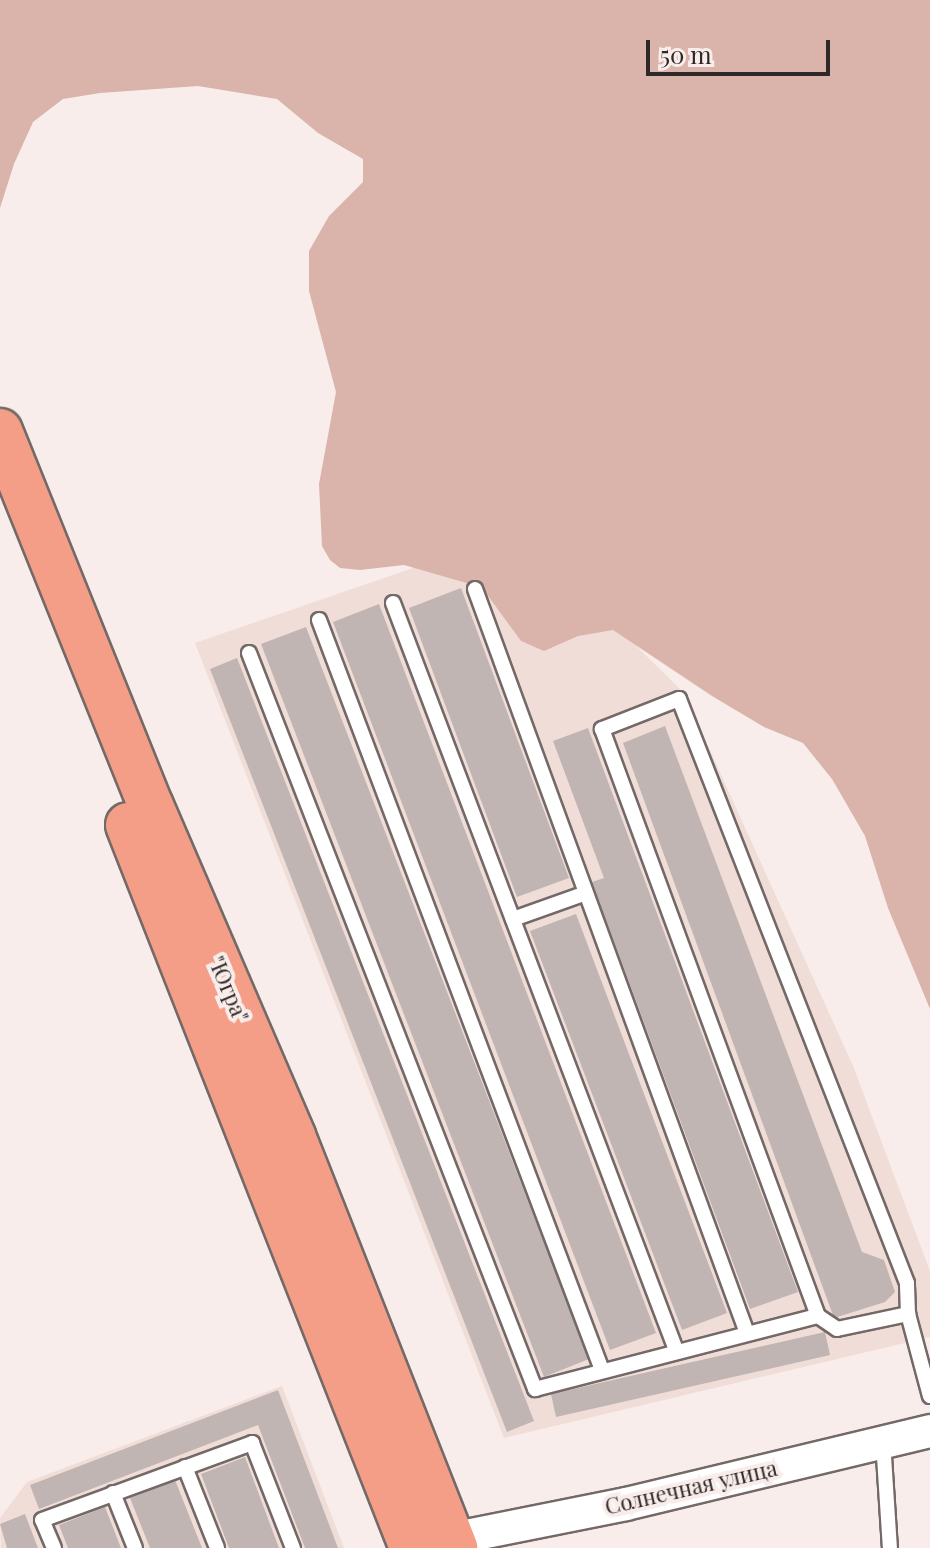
<!DOCTYPE html>
<meta charset="utf-8">
<style>
body{margin:0}
#map{position:relative;width:930px;height:1548px;overflow:hidden;background:#f8edea;font-family:"Playfair Display",serif}
div>[style]{position:absolute}
.built>*{inset:0;background:#f0ddd7}
.green>*{inset:0;background:#dab4aa}
.building>*{inset:0;background:#c0b5b2}
.roads{filter:drop-shadow(2px 0 #736967) drop-shadow(-2px 0 #736967) drop-shadow(0 2px #736967) drop-shadow(0 -2px #736967)}
.service>*{height:14px;margin:-7px;padding:0 7px;transform-origin:7px;border-radius:7px;background:#fff}
.tertiary>*{height:32px;margin:-16px;padding:0 16px;transform-origin:16px;border-radius:16px;background:#fff}
.trunk>*{height:44px;margin:-22px;padding:0 22px;transform-origin:22px;border-radius:22px;background:#f49e87}
span{translate:-50% -50%;white-space:nowrap;text-align:center;line-height:1.15;-webkit-text-stroke:8px #f8edea;paint-order:stroke}
.street-label{font-size:22px;color:#2e2928}
.scale{position:absolute;left:646px;top:40px;width:184px;height:36px;box-sizing:border-box;border:4px solid #2e2928;border-top:0;padding-left:10px;font-size:24px;line-height:28px;white-space:nowrap;color:#2e2928;-webkit-text-stroke:6px #f8edea;paint-order:stroke}
</style>
<div id="map">
<div class="built">
<i style="clip-path:polygon(520px 531px,684px 693px,853px 1066px,930px 1271px,930px 1337px,504px 1438px,195px 643px)"></i>
<i style="clip-path:polygon(282px 1386px,344px 1548px,1px 1548px,0 1518px,27px 1482px)"></i>
</div>
<div class="green">
<i style="clip-path:polygon(0 0,930px 0,930px 1009px,888px 908px,865px 836px,832px 779px,803px 743px,764px 727px,712px 696px,613px 630px,578px 636px,544px 651px,521px 641px,486px 593px,470px 584px,404px 565px,360px 570px,340px 568px,330px 560px,322px 546px,319px 484px,336px 392px,309px 291px,309px 251px,329px 216px,363px 182px,363px 159px,318px 133px,277px 99px,198px 86px,100px 93px,63px 99px,33px 122px,14px 164px,0 208px)"></i>
</div>
<div class="building">
<i style="clip-path:polygon(461px 588px,569px 878px,517px 897px,409px 608px)"></i>
<i style="clip-path:polygon(379px 604px,656px 1333px,610px 1350px,333px 622px)"></i>
<i style="clip-path:polygon(306px 627px,589px 1359px,544px 1377px,261px 644px)"></i>
<i style="clip-path:polygon(237px 658px,534px 1421px,507px 1432px,210px 669px)"></i>
<i style="clip-path:polygon(665px 726px,862px 1252px,884px 1260px,895px 1292px,885px 1302px,834px 1318px,623px 743px)"></i>
<i style="clip-path:polygon(588px 728px,798px 1292px,750px 1309px,592px 882px,604px 878px,553px 741px)"></i>
<i style="clip-path:polygon(576px 914px,727px 1313px,682px 1330px,530px 931px)"></i>
<i style="clip-path:polygon(825px 1332px,830px 1355px,556px 1417px,551px 1394px)"></i>
<i style="clip-path:polygon(278px 1390px,338px 1548px,305px 1548px,258px 1425px,39px 1509px,30px 1485px)"></i>
<i style="clip-path:polygon(245px 1457px,279px 1548px,229px 1548px,201px 1474px)"></i>
<i style="clip-path:polygon(175px 1480px,202px 1548px,150px 1548px,130px 1498px)"></i>
<i style="clip-path:polygon(105px 1507px,121px 1548px,68px 1548px,59px 1525px)"></i>
<i style="clip-path:polygon(25px 1514px,38px 1548px,7px 1548px,0 1524px)"></i>
</div>
<div class="roads">
<div class="service">
<i style="left:475px;top:589px;width:792px;rotate:69.92deg"></i>
<i style="left:393px;top:603px;width:799px;rotate:69.25deg"></i>
<i style="left:319px;top:620px;width:802px;rotate:69.33deg"></i>
<i style="left:249px;top:653px;width:790px;rotate:68.76deg"></i>
<i style="left:535px;top:1389px;width:292px;rotate:-14.5deg"></i>
<i style="left:818px;top:1316px;width:23px;rotate:34deg"></i>
<i style="left:837px;top:1329px;width:73px;rotate:-11.9deg"></i>
<i style="left:908px;top:1314px;width:31px;rotate:-92deg"></i>
<i style="left:907px;top:1283px;width:627px;rotate:-111.33deg"></i>
<i style="left:679px;top:699px;width:83px;rotate:158.7deg"></i>
<i style="left:602px;top:729px;width:625px;rotate:69.8deg"></i>
<i style="left:513px;top:919px;width:77px;rotate:-19.6deg"></i>
<i style="left:908px;top:1314px;width:85px;rotate:75deg"></i>
<i style="left:883px;top:1441px;width:107px;rotate:86.3deg"></i>
<i style="left:185px;top:1467px;width:87px;rotate:68.4deg"></i>
<i style="left:113px;top:1493px;width:59px;rotate:68.2deg"></i>
<i style="left:54px;top:1548px;width:30px;rotate:-113deg"></i>
<i style="left:42px;top:1520px;width:224px;rotate:-20.1deg"></i>
<i style="left:252px;top:1443px;width:113px;rotate:68.7deg"></i>
</div>
<div class="tertiary">
<i style="left:451px;top:1539px;width:178px;rotate:-11.3deg"></i>
<i style="left:626px;top:1504px;width:313px;rotate:-13.5deg"></i>
</div>
<div class="trunk">
<i style="left:0;top:431px;width:404px;rotate:68.1deg"></i>
<i style="left:151px;top:806px;width:359px;rotate:66.7deg"></i>
<i style="left:293px;top:1136px;width:443px;rotate:68.5deg"></i>
<i style="left:128px;top:825px;width:777px;rotate:68.55deg"></i>
</div>
</div>
<div class="street-label">
<span style="left:229px;top:989px;rotate:67deg">"Югра"</span>
<span style="left:691px;top:1487px;rotate:-13deg">Солнечная улица</span>
</div>
<div class="scale">50 m</div>
</div>
